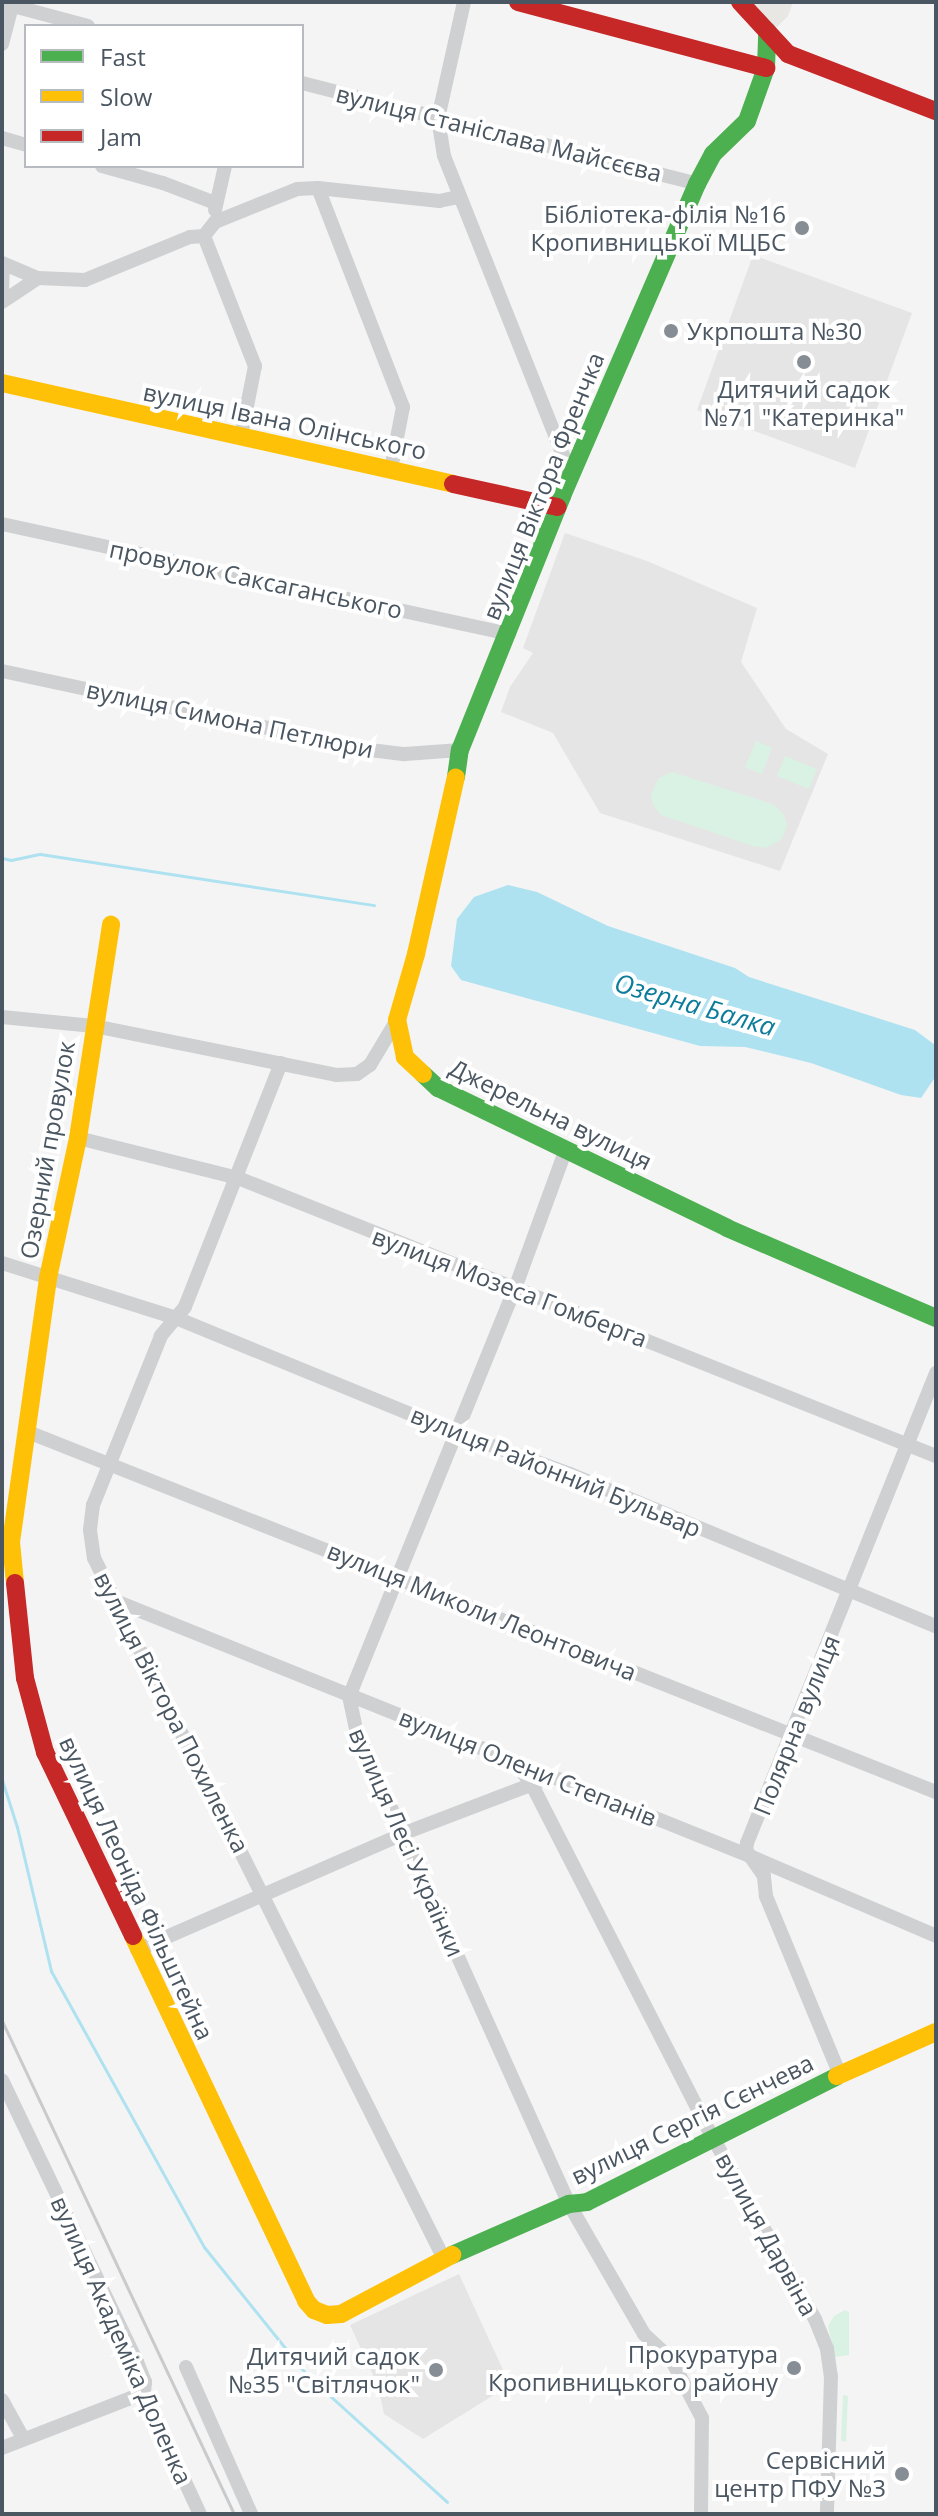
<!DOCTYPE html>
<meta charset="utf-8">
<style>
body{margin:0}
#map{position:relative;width:938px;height:2516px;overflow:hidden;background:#f4f4f4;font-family:"Open Sans",sans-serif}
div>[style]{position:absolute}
.commercial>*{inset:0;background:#e8e7e3}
.education>*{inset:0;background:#e6e5e6}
.green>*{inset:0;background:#d9f2e3}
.water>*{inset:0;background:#aee2f0}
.stream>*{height:3px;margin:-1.5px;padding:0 1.5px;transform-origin:1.5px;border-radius:1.5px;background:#aee2f0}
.street>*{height:14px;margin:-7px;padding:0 7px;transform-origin:7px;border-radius:7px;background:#ced0d2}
.fast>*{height:18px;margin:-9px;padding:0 9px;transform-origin:9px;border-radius:9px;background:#4caf50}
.slow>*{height:18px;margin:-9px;padding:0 9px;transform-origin:9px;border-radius:9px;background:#ffc107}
.jam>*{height:18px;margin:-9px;padding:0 9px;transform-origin:9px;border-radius:9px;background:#c62828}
.rail>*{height:3px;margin:-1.5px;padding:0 1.5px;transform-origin:1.5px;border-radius:1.5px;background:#c9cacc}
.dots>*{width:22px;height:22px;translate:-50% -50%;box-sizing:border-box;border:4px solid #fff;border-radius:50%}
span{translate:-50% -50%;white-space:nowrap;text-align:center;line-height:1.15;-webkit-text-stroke:8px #fff;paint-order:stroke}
.street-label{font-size:24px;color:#4a5661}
.poi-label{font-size:24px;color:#4a5661}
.right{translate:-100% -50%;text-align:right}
.left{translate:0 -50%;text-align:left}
.water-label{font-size:26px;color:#0c7c9b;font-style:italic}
.frame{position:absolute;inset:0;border:4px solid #4a5661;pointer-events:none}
.legend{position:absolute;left:24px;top:24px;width:280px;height:144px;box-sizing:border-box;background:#fff;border:2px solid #b7bbc0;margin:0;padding:10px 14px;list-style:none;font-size:24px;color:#4a5661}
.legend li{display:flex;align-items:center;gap:16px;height:40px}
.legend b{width:40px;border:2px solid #b7bbc0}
</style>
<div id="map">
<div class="commercial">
<i style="clip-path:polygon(751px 2px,793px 2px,788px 16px,776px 28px)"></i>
</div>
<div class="education">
<i style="clip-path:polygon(753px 255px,912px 313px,855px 468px,697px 410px)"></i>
<i style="clip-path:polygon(565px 533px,647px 561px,757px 608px,741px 662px,786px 729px,828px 754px,780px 871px,600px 813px,553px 733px,501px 712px,510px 687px,533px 653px,523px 648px)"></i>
<i style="clip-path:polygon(459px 2274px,510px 2385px,423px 2439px,384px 2414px,378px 2386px,350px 2325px)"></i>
</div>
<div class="green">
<i style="clip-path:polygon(756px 741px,772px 748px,762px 774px,745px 767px)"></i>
<i style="clip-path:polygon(785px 756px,817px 769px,809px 789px,777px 776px)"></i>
<i style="clip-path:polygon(672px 772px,773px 804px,784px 815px,787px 826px,782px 839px,766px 848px,753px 846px,661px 815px,653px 805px,651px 794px,659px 778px)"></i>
<i style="clip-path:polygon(845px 2310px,849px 2312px,849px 2355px,835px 2357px,828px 2326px,834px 2316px)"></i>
<i style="clip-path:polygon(843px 2395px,848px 2396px,846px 2442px,841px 2441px)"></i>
</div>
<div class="water">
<i style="clip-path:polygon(508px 885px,537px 892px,608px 926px,735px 968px,749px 977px,915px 1030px,935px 1045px,936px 1076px,921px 1098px,901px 1095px,811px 1063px,745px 1047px,700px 1046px,461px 980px,451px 966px,457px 919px,474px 897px)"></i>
</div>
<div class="stream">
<i style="left:2px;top:858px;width:9px;rotate:13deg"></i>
<i style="left:11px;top:860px;width:30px;rotate:-12deg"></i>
<i style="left:40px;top:854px;width:338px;rotate:8.7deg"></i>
<i style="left:2px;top:1780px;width:49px;rotate:72.3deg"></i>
<i style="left:17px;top:1827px;width:148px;rotate:76.7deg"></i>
<i style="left:51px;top:1971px;width:316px;rotate:61deg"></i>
<i style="left:204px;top:2247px;width:164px;rotate:51.2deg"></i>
<i style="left:307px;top:2375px;width:189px;rotate:42.2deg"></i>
</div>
<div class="street">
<i style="left:464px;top:2px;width:119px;rotate:102.6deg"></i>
<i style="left:438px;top:118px;width:38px;rotate:81deg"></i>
<i style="left:444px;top:156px;width:343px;rotate:68.3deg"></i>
<i style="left:2px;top:3px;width:89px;rotate:15deg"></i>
<i style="left:2px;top:44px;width:43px;rotate:-75.3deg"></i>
<i style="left:302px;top:83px;width:408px;rotate:14.3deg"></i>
<i style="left:2px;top:138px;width:25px;rotate:16deg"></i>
<i style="left:102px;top:166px;width:63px;rotate:15.6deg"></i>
<i style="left:163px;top:183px;width:56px;rotate:21deg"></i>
<i style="left:318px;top:188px;width:235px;rotate:68.8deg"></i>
<i style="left:403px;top:407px;width:63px;rotate:101deg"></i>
<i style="left:215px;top:210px;width:45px;rotate:-77.2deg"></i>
<i style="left:204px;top:236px;width:140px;rotate:68.6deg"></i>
<i style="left:255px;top:366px;width:71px;rotate:101.3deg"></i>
<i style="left:2px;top:263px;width:39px;rotate:23deg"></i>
<i style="left:38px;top:278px;width:47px;rotate:2.4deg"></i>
<i style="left:85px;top:280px;width:113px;rotate:-22.3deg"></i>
<i style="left:190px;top:237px;width:14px;rotate:-4deg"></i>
<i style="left:204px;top:236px;width:18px;rotate:-52deg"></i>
<i style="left:215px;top:222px;width:88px;rotate:-21.9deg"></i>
<i style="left:297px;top:189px;width:21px;rotate:-3deg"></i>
<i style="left:318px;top:188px;width:122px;rotate:6.1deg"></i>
<i style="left:439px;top:201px;width:19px;rotate:-12deg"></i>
<i style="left:2px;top:291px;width:27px;rotate:-88deg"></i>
<i style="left:2px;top:302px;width:43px;rotate:-33.7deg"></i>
<i style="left:2px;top:524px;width:519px;rotate:12.24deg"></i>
<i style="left:2px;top:671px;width:376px;rotate:12.1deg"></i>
<i style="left:370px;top:750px;width:35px;rotate:7deg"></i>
<i style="left:405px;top:754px;width:55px;rotate:-4.2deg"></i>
<i style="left:2px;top:1017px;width:92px;rotate:5.6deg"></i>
<i style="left:94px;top:1026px;width:247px;rotate:11.4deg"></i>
<i style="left:336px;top:1075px;width:21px;rotate:-3deg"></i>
<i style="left:357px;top:1074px;width:16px;rotate:-35deg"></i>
<i style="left:370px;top:1065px;width:52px;rotate:-59deg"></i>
<i style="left:281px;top:1063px;width:262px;rotate:111.5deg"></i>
<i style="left:185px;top:1307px;width:38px;rotate:130deg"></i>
<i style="left:161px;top:1336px;width:182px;rotate:111.9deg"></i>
<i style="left:93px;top:1505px;width:25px;rotate:97deg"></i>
<i style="left:90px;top:1530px;width:28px;rotate:82deg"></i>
<i style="left:94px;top:1558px;width:784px;rotate:63.47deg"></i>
<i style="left:78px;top:1138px;width:165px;rotate:14deg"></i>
<i style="left:238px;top:1178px;width:751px;rotate:21.72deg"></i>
<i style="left:566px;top:1149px;width:148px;rotate:110.1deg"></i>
<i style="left:515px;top:1288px;width:440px;rotate:112.1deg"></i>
<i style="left:349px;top:1696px;width:35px;rotate:78deg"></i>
<i style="left:356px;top:1730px;width:520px;rotate:65.8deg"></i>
<i style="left:569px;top:2204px;width:150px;rotate:60deg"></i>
<i style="left:644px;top:2334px;width:37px;rotate:43deg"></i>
<i style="left:671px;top:2359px;width:67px;rotate:62.3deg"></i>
<i style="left:702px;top:2418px;width:96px;rotate:90.6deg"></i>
<i style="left:2px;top:1263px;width:182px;rotate:17.5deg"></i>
<i style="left:176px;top:1318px;width:300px;rotate:22.3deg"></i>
<i style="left:454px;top:1432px;width:123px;rotate:19.9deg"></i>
<i style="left:570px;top:1474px;width:396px;rotate:22.6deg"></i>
<i style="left:28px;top:1432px;width:977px;rotate:21.63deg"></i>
<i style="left:118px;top:1602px;width:683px;rotate:21.91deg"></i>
<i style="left:752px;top:1857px;width:200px;rotate:23.2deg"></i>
<i style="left:515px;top:1762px;width:26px;rotate:53deg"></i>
<i style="left:531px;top:1783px;width:399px;rotate:62.9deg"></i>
<i style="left:713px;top:2138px;width:208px;rotate:60.6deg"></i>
<i style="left:815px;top:2319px;width:32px;rotate:68deg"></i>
<i style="left:827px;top:2349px;width:27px;rotate:82deg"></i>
<i style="left:831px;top:2376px;width:138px;rotate:91.7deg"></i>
<i style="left:137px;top:1950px;width:289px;rotate:-23.6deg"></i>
<i style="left:402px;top:1834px;width:146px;rotate:-20.9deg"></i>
<i style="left:840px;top:2075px;width:194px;rotate:-112.5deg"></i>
<i style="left:766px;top:1896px;width:20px;rotate:-96deg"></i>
<i style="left:764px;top:1876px;width:32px;rotate:-125deg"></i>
<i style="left:746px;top:1850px;width:7px;rotate:-82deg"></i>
<i style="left:747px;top:1843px;width:507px;rotate:-68.09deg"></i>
<i style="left:2px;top:2080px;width:313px;rotate:64.4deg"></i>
<i style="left:137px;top:2362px;width:22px;rotate:68deg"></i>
<i style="left:145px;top:2382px;width:11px;rotate:95deg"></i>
<i style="left:144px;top:2393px;width:133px;rotate:65.2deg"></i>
<i style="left:186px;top:2367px;width:161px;rotate:66.1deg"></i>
<i style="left:2px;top:2400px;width:43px;rotate:61.1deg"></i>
<i style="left:2px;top:2448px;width:152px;rotate:-21.2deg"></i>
</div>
<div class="fast">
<i style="left:456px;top:777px;width:27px;rotate:-82deg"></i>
<i style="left:460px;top:750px;width:274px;rotate:-68.1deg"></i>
<i style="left:562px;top:496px;width:340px;rotate:-66.6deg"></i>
<i style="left:697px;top:184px;width:34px;rotate:-62deg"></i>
<i style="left:713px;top:154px;width:47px;rotate:-44.1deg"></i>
<i style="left:747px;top:121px;width:56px;rotate:-70.3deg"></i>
<i style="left:766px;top:68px;width:37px;rotate:-88deg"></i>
<i style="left:423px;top:1074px;width:21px;rotate:43deg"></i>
<i style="left:438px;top:1088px;width:321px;rotate:25.8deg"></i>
<i style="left:727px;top:1228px;width:228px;rotate:23.3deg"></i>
<i style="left:452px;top:2255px;width:128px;rotate:-23.6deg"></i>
<i style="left:569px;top:2204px;width:18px;rotate:-6deg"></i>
<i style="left:587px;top:2202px;width:280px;rotate:-26.7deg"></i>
</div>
<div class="slow">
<i style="left:2px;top:383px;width:462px;rotate:12.6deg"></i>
<i style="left:423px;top:1074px;width:25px;rotate:-137deg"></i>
<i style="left:405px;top:1057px;width:38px;rotate:-102deg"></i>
<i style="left:397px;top:1020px;width:69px;rotate:-73.9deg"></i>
<i style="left:416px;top:954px;width:181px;rotate:-77.3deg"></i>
<i style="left:15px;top:1583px;width:41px;rotate:-95.6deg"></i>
<i style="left:11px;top:1542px;width:267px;rotate:-82deg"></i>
<i style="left:48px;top:1278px;width:143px;rotate:-77.9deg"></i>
<i style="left:78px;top:1138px;width:216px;rotate:-81.2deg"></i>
<i style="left:133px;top:1936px;width:404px;rotate:64.6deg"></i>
<i style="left:306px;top:2301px;width:12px;rotate:48deg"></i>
<i style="left:314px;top:2310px;width:14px;rotate:21deg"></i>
<i style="left:327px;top:2315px;width:14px;rotate:-4deg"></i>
<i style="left:341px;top:2314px;width:126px;rotate:-28deg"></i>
<i style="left:837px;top:2076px;width:108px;rotate:-24deg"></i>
</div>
<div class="jam">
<i style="left:518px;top:2px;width:257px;rotate:14.9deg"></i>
<i style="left:740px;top:2px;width:71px;rotate:47.3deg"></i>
<i style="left:788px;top:54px;width:159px;rotate:21.1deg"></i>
<i style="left:453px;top:484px;width:107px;rotate:12.4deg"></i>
<i style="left:15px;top:1583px;width:96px;rotate:84deg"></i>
<i style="left:25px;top:1678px;width:77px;rotate:74.9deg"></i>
<i style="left:45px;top:1752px;width:204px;rotate:64.4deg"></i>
</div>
<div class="rail">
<i style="left:2px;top:2021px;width:545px;rotate:64.8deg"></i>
</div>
<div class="dots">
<i style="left:802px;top:228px;background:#868d94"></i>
<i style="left:671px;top:331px;background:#868d94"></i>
<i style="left:804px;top:362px;background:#868d94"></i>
<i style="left:794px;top:2368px;background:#868d94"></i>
<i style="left:436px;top:2370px;background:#868d94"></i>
<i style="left:902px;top:2474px;background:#868d94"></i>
</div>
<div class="street-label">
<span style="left:499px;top:133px;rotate:14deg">вулиця Станіслава Майсєєва</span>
<span style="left:285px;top:421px;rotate:12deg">вулиця Івана Олінського</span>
<span style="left:543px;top:486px;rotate:-68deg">вулиця Віктора Френчка</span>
<span style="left:256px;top:579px;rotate:12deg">провулок Саксаганського</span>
<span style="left:230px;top:719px;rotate:12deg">вулиця Симона Петлюри</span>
<span style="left:551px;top:1114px;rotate:26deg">Джерельна вулиця</span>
<span style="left:47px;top:1150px;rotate:-80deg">Озерний провулок</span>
<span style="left:510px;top:1287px;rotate:21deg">вулиця Мозеса Гомберга</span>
<span style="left:556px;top:1471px;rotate:22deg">вулиця Районний Бульвар</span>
<span style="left:482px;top:1611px;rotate:22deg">вулиця Миколи Леонтовича</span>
<span style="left:172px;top:1712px;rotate:63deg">вулиця Віктора Похиленка</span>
<span style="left:796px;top:1725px;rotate:-68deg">Полярна вулиця</span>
<span style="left:528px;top:1767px;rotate:22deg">вулиця Олени Степанів</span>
<span style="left:407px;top:1842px;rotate:66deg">вулиця Лесі Українки</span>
<span style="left:137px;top:1888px;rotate:65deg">вулиця Леоніда Фільштейна</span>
<span style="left:692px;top:2119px;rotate:-26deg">вулиця Сергія Сєнчева</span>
<span style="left:767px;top:2234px;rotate:61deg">вулиця Дарвіна</span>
<span style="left:122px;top:2340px;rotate:66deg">вулиця Академіка Доленка</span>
</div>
<div class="poi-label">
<span class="right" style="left:786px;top:228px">Бібліотека-філія №16<br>Кропивницької МЦБС</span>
<span class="left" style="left:687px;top:331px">Укрпошта №30</span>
<span style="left:804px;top:403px">Дитячий садок<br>№71 "Катеринка"</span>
<span class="right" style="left:778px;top:2368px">Прокуратура<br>Кропивницького району</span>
<span class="right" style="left:420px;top:2370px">Дитячий садок<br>№35 "Світлячок"</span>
<span class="right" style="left:886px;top:2474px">Сервісний<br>центр ПФУ №3</span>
</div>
<div class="water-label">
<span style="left:695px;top:1005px;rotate:16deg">Озерна Балка</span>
</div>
<div class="frame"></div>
<ul class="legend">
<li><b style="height:10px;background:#4caf50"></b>Fast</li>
<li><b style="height:10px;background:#ffc107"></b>Slow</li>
<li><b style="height:10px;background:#c62828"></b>Jam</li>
</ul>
</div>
